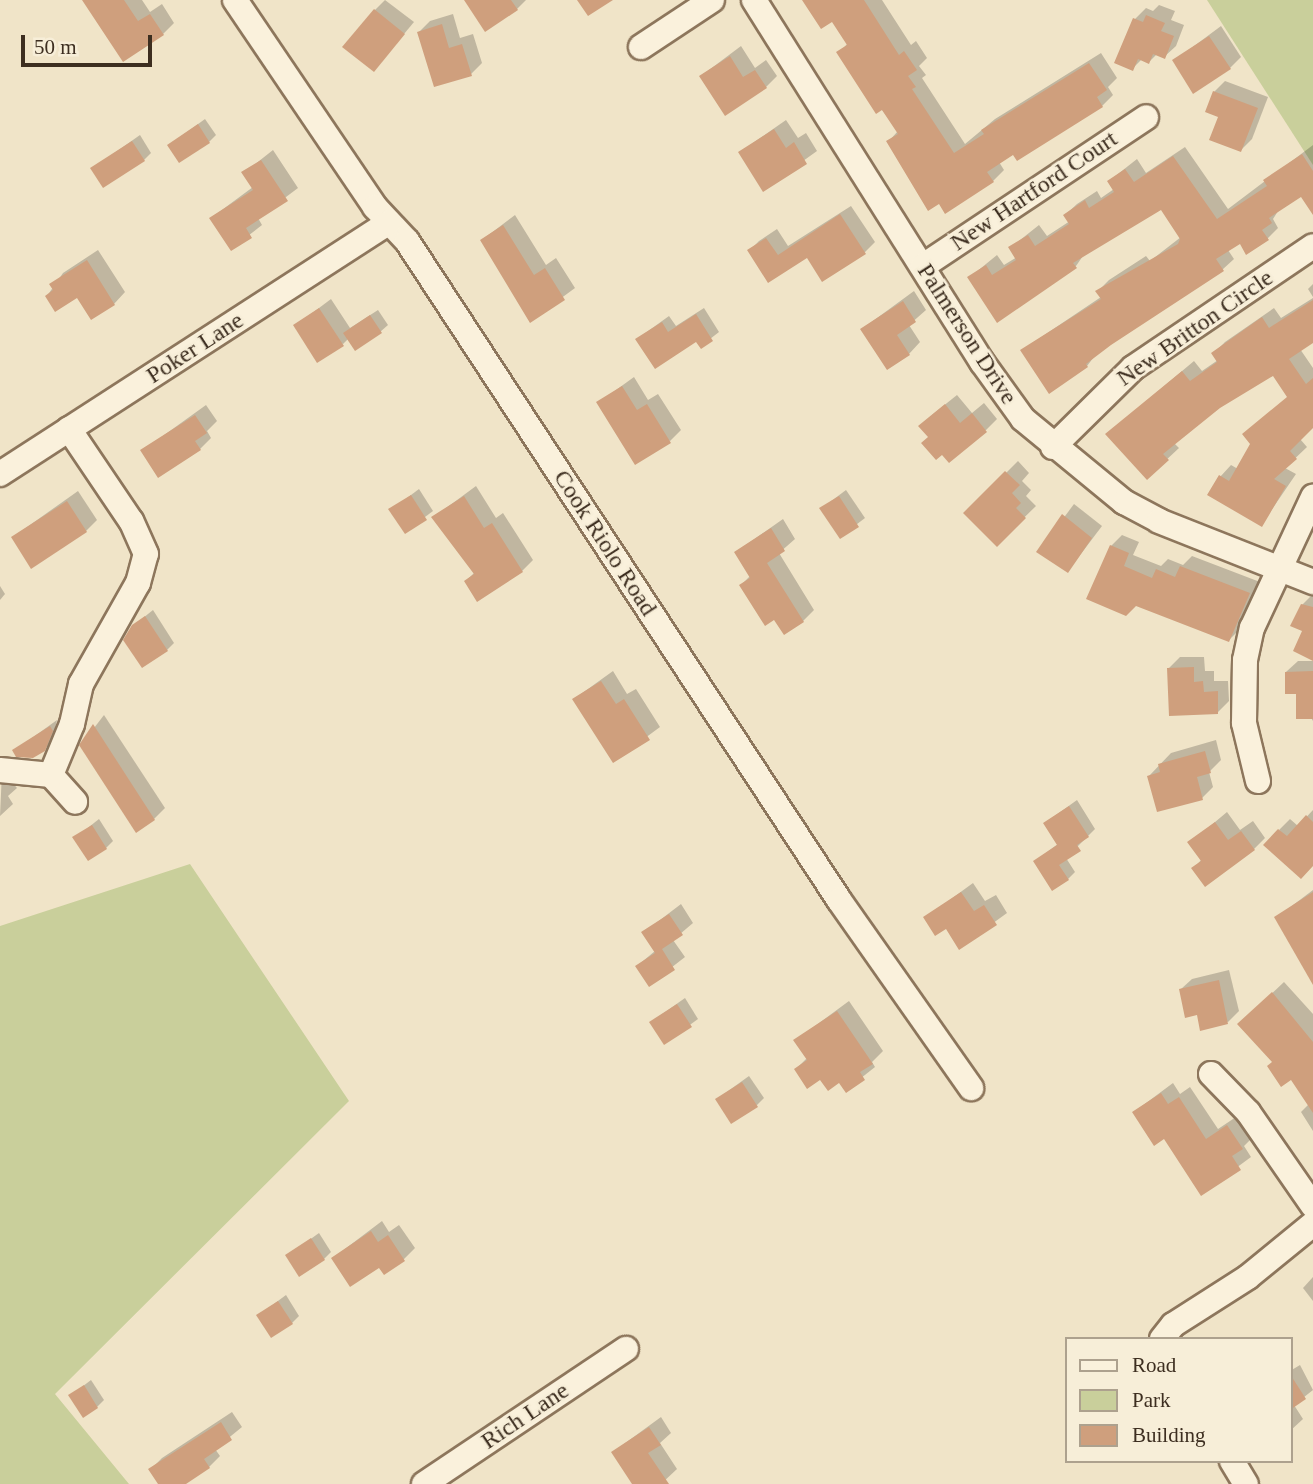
<!DOCTYPE html>
<style>
body{margin:0}
#map{position:relative;width:1313px;height:1484px;overflow:hidden;background:#f0e4c8;font-family:Georgia,serif}
div>[style]{position:absolute}
.green>*{inset:0;background:#c9cf9b}
.shadow>*{inset:0;background:#0003}
.building>*{inset:0;background:#cf9f7d}
.roads{filter:drop-shadow(2px 0 #8d765c) drop-shadow(-2px 0 #8d765c) drop-shadow(0 2px #8d765c) drop-shadow(0 -2px #8d765c)}
.minor>*{height:24px;margin:-12px;padding:0 12px;transform-origin:12px;border-radius:12px;background:#faf1dc}
span{translate:-50% -50%;white-space:nowrap;text-align:center;line-height:1.15;-webkit-text-stroke:5px #f7eed8;paint-order:stroke}
.street-label{font-size:24px;color:#3d2e20}
.legend{position:absolute;left:1065px;top:1337px;width:228px;height:126px;box-sizing:border-box;background:#f7eed8;border:2px solid #ada18e;margin:0;padding:9px 12px;list-style:none;font-size:21px;color:#3d2e20}
.legend li{display:flex;align-items:center;gap:14px;height:35px}
.legend b{width:35px;border:2px solid #ada18e}
.scale{position:absolute;left:21px;top:35px;width:131px;height:32px;box-sizing:border-box;border:4px solid #3d2e20;border-top:0;padding-left:9px;font-size:21px;line-height:24px;white-space:nowrap;color:#3d2e20;-webkit-text-stroke:5px #f7eed8;paint-order:stroke}
</style>
<div id="map">
<div class="green">
<i style="clip-path:polygon(1207px 0,1313px 0,1313px 165px)"></i>
<i style="clip-path:polygon(190px 864px,349px 1101px,55px 1394px,129px 1484px,0 1484px,0 926px)"></i>
</div>
<div class="shadow">
<i style="clip-path:polygon(86px 0,142px 0,150px 12px,162px 4px,174px 23px,163px 34px)"></i>
<i style="clip-path:polygon(385px 0,414px 22px,384px 58px,375px 10px)"></i>
<i style="clip-path:polygon(467px 0,526px 0,517px 9px)"></i>
<i style="clip-path:polygon(804px 0,882px 0,911px 45px,916px 41px,927px 58px,919px 66px,926px 75px,922px 78px,965px 144px,995px 119px,1101px 53px,1117px 78px,1108px 87px,1113px 95px,1102px 106px,999px 162px,1004px 170px,993px 181px,888px 142px,898px 131px,839px 53px,848px 43px,833px 19px)"></i>
<i style="clip-path:polygon(1159px 5px,1175px 11px,1171px 20px,1184px 25px,1176px 46px,1164px 57px,1157px 54px,1149px 62px,1142px 59px,1132px 69px,1135px 19px,1146px 8px,1153px 11px)"></i>
<i style="clip-path:polygon(453px 14px,460px 38px,473px 34px,482px 63px,471px 74px,419px 32px,430px 21px)"></i>
<i style="clip-path:polygon(1221px 26px,1241px 57px,1230px 68px,1174px 61px)"></i>
<i style="clip-path:polygon(741px 46px,755px 68px,766px 60px,777px 76px,766px 87px,701px 76px)"></i>
<i style="clip-path:polygon(1225px 81px,1268px 97px,1252px 139px,1241px 150px,1220px 116px,1214px 92px)"></i>
<i style="clip-path:polygon(205px 119px,216px 135px,209px 142px,169px 145px)"></i>
<i style="clip-path:polygon(786px 120px,798px 138px,806px 133px,817px 151px,764px 189px,740px 152px)"></i>
<i style="clip-path:polygon(140px 135px,151px 153px,144px 160px,93px 168px)"></i>
<i style="clip-path:polygon(1313px 145px,1313px 203px,1301px 194px,1280px 208px,1273px 219px,1278px 228px,1267px 239px,1240px 242px,1228px 250px,1234px 259px,1222px 270px,1097px 353px,1087px 366px,1022px 350px,1101px 297px,1098px 291px,1109px 280px,1146px 256px,1150px 261px,1181px 237px,1161px 208px,1085px 253px,1076px 266px,998px 320px,970px 277px,997px 255px,1004px 265px,1017px 257px,1010px 248px,1039px 225px,1047px 236px,1070px 221px,1065px 215px,1077px 204px,1097px 191px,1101px 198px,1114px 189px,1109px 181px,1137px 159px,1146px 173px,1185px 147px,1228px 209px)"></i>
<i style="clip-path:polygon(273px 150px,298px 188px,258px 218px,262px 225px,231px 249px,211px 218px,253px 187px,244px 173px)"></i>
<i style="clip-path:polygon(851px 206px,875px 242px,865px 252px,807px 256px,769px 281px,749px 251px,759px 241px,777px 229px,788px 246px)"></i>
<i style="clip-path:polygon(515px 215px,546px 265px,556px 258px,575px 288px,530px 321px,482px 240px)"></i>
<i style="clip-path:polygon(98px 250px,125px 292px,114px 304px,92px 318px,78px 296px,47px 296px,63px 273px)"></i>
<i style="clip-path:polygon(1313px 284px,1313px 297px,1308px 289px)"></i>
<i style="clip-path:polygon(914px 291px,926px 310px,909px 325px,920px 342px,909px 354px,862px 329px)"></i>
<i style="clip-path:polygon(1313px 298px,1313px 342px,1300px 349px,1313px 368px,1313px 426px,1300px 439px,1307px 447px,1285px 468px,1296px 474px,1262px 524px,1220px 477px,1231px 465px,1238px 469px,1288px 396px,1273px 374px,1219px 406px,1174px 443px,1179px 448px,1147px 478px,1107px 434px,1194px 361px,1202px 371px,1218px 360px,1214px 353px,1225px 342px,1274px 308px,1281px 318px)"></i>
<i style="clip-path:polygon(331px 299px,350px 328px,378px 310px,388px 325px,380px 332px,349px 338px,343px 344px,295px 326px)"></i>
<i style="clip-path:polygon(704px 308px,719px 332px,701px 346px,697px 340px,637px 339px,669px 316px,676px 326px)"></i>
<i style="clip-path:polygon(634px 377px,648px 400px,658px 394px,681px 430px,670px 441px,598px 403px)"></i>
<i style="clip-path:polygon(957px 395px,972px 413px,984px 403px,997px 419px,986px 430px,930px 437px,932px 415px)"></i>
<i style="clip-path:polygon(206px 405px,217px 421px,207px 431px,211px 438px,200px 449px,142px 451px)"></i>
<i style="clip-path:polygon(1018px 461px,1029px 473px,1022px 481px,1031px 490px,1026px 496px,1036px 506px,997px 544px,966px 513px)"></i>
<i style="clip-path:polygon(476px 486px,496px 518px,503px 513px,533px 560px,522px 571px,466px 581px,474px 573px,434px 517px)"></i>
<i style="clip-path:polygon(419px 489px,433px 511px,405px 532px,391px 510px)"></i>
<i style="clip-path:polygon(846px 490px,865px 518px,840px 537px,822px 508px)"></i>
<i style="clip-path:polygon(78px 491px,97px 520px,86px 531px,13px 537px)"></i>
<i style="clip-path:polygon(1074px 504px,1102px 526px,1068px 571px,1039px 551px)"></i>
<i style="clip-path:polygon(783px 519px,795px 539px,779px 553px,814px 610px,803px 621px,775px 618px,741px 585px,751px 575px,736px 552px)"></i>
<i style="clip-path:polygon(1122px 535px,1139px 542px,1133px 555px,1161px 566px,1168px 559px,1183px 565px,1192px 556px,1260px 582px,1240px 629px,1229px 640px,1135px 604px,1111px 546px)"></i>
<i style="clip-path:polygon(0 586px,5px 594px,0 600px)"></i>
<i style="clip-path:polygon(1313px 594px,1313px 659px,1302px 605px)"></i>
<i style="clip-path:polygon(153px 610px,174px 643px,167px 650px,133px 626px)"></i>
<i style="clip-path:polygon(1180px 657px,1204px 657px,1205px 671px,1214px 671px,1214px 681px,1228px 681px,1229px 701px,1218px 712px,1169px 668px)"></i>
<i style="clip-path:polygon(1298px 661px,1313px 661px,1313px 721px,1286px 672px)"></i>
<i style="clip-path:polygon(613px 671px,627px 694px,636px 689px,660px 727px,614px 761px,574px 699px)"></i>
<i style="clip-path:polygon(104px 715px,165px 808px,154px 819px,81px 745px)"></i>
<i style="clip-path:polygon(57px 720px,52px 742px,44px 749px,14px 751px)"></i>
<i style="clip-path:polygon(1216px 740px,1221px 760px,1209px 772px,1213px 787px,1202px 798px,1149px 776px,1171px 753px)"></i>
<i style="clip-path:polygon(2px 771px,17px 788px,8px 796px,13px 804px,0 816px)"></i>
<i style="clip-path:polygon(1077px 800px,1095px 829px,1066px 858px,1075px 872px,1068px 879px,1035px 861px,1058px 844px,1045px 823px)"></i>
<i style="clip-path:polygon(1313px 810px,1313px 864px,1279px 830px,1290px 819px,1298px 826px)"></i>
<i style="clip-path:polygon(1227px 812px,1240px 830px,1253px 821px,1265px 838px,1254px 849px,1194px 868px,1202px 859px,1190px 843px)"></i>
<i style="clip-path:polygon(99px 819px,113px 841px,106px 848px,75px 838px)"></i>
<i style="clip-path:polygon(973px 883px,985px 901px,996px 895px,1007px 913px,960px 947px,946px 927px,925px 918px)"></i>
<i style="clip-path:polygon(1313px 890px,1313px 975px,1276px 918px)"></i>
<i style="clip-path:polygon(681px 904px,693px 923px,673px 940px,685px 957px,649px 985px,637px 966px,655px 951px,643px 933px)"></i>
<i style="clip-path:polygon(1229px 970px,1239px 1011px,1228px 1022px,1198px 1013px,1180px 990px,1192px 979px)"></i>
<i style="clip-path:polygon(1284px 982px,1313px 1014px,1313px 1131px,1301px 1112px,1309px 1104px,1292px 1077px,1274px 1061px,1251px 1013px)"></i>
<i style="clip-path:polygon(685px 998px,698px 1019px,665px 1043px,651px 1022px)"></i>
<i style="clip-path:polygon(849px 1001px,883px 1051px,872px 1062px,875px 1067px,846px 1090px,840px 1081px,796px 1069px,807px 1058px,796px 1040px)"></i>
<i style="clip-path:polygon(749px 1076px,764px 1098px,757px 1105px,717px 1099px)"></i>
<i style="clip-path:polygon(1173px 1083px,1180px 1094px,1190px 1087px,1218px 1129px,1239px 1115px,1253px 1137px,1244px 1146px,1251px 1157px,1202px 1193px,1165px 1137px,1134px 1112px)"></i>
<i style="clip-path:polygon(382px 1221px,389px 1232px,399px 1225px,415px 1248px,404px 1259px,379px 1265px,333px 1258px)"></i>
<i style="clip-path:polygon(319px 1233px,331px 1252px,324px 1259px,287px 1256px)"></i>
<i style="clip-path:polygon(1313px 1277px,1313px 1301px,1303px 1288px)"></i>
<i style="clip-path:polygon(286px 1295px,299px 1316px,292px 1323px,259px 1315px)"></i>
<i style="clip-path:polygon(1300px 1365px,1313px 1390px,1294px 1405px,1303px 1419px,1290px 1431px,1290px 1371px)"></i>
<i style="clip-path:polygon(91px 1380px,104px 1400px,97px 1407px,70px 1396px)"></i>
<i style="clip-path:polygon(232px 1412px,242px 1427px,215px 1449px,220px 1456px,209px 1467px,183px 1484px,160px 1484px,151px 1469px,162px 1458px)"></i>
<i style="clip-path:polygon(661px 1417px,671px 1433px,660px 1443px,677px 1469px,661px 1484px,634px 1484px,613px 1452px)"></i>
</div>
<div class="building">
<i style="clip-path:polygon(82px 0,124px 0,138px 21px,150px 14px,164px 35px,123px 62px)"></i>
<i style="clip-path:polygon(464px 0,511px 0,518px 10px,485px 32px)"></i>
<i style="clip-path:polygon(577px 0,613px 0,588px 16px)"></i>
<i style="clip-path:polygon(802px 0,864px 0,899px 55px,904px 51px,917px 70px,908px 76px,916px 87px,912px 89px,954px 153px,984px 134px,981px 130px,1089px 63px,1107px 90px,1097px 97px,1103px 107px,1017px 161px,1013px 155px,987px 172px,994px 182px,945px 214px,939px 204px,928px 211px,886px 141px,898px 134px,882px 110px,876px 114px,836px 52px,847px 45px,832px 22px,821px 29px)"></i>
<i style="clip-path:polygon(374px 9px,405px 34px,374px 72px,342px 47px)"></i>
<i style="clip-path:polygon(1146px 15px,1165px 23px,1161px 31px,1174px 36px,1165px 59px,1153px 54px,1149px 64px,1138px 59px,1133px 71px,1114px 63px,1133px 18px,1143px 22px)"></i>
<i style="clip-path:polygon(442px 24px,449px 48px,462px 44px,472px 76px,434px 87px,417px 32px)"></i>
<i style="clip-path:polygon(1209px 36px,1231px 69px,1193px 94px,1172px 60px)"></i>
<i style="clip-path:polygon(730px 56px,743px 77px,755px 70px,767px 88px,725px 116px,699px 76px)"></i>
<i style="clip-path:polygon(1213px 91px,1258px 108px,1241px 152px,1209px 140px,1218px 117px,1205px 112px)"></i>
<i style="clip-path:polygon(198px 124px,210px 143px,179px 163px,167px 145px)"></i>
<i style="clip-path:polygon(774px 129px,786px 148px,794px 142px,807px 164px,763px 192px,738px 152px)"></i>
<i style="clip-path:polygon(132px 141px,145px 161px,103px 188px,90px 168px)"></i>
<i style="clip-path:polygon(1302px 154px,1313px 171px,1313px 215px,1301px 197px,1269px 218px,1272px 223px,1262px 230px,1269px 240px,1246px 255px,1240px 244px,1216px 259px,1224px 271px,1111px 345px,1086px 364px,1088px 367px,1049px 394px,1020px 350px,1101px 299px,1095px 291px,1178px 244px,1180px 239px,1161px 210px,1073px 263px,1077px 268px,997px 323px,967px 277px,986px 265px,992px 275px,1016px 260px,1008px 247px,1028px 235px,1035px 246px,1069px 224px,1063px 215px,1085px 200px,1089px 208px,1114px 192px,1107px 181px,1125px 169px,1134px 182px,1173px 156px,1217px 219px,1267px 186px,1263px 180px)"></i>
<i style="clip-path:polygon(261px 160px,288px 201px,246px 228px,252px 238px,231px 251px,209px 218px,253px 190px,241px 172px)"></i>
<i style="clip-path:polygon(840px 214px,866px 254px,822px 282px,807px 258px,768px 283px,747px 250px,766px 238px,778px 255px)"></i>
<i style="clip-path:polygon(503px 225px,534px 275px,545px 268px,565px 300px,530px 323px,480px 240px)"></i>
<i style="clip-path:polygon(87px 260px,115px 305px,91px 320px,77px 298px,55px 312px,45px 296px,53px 290px,49px 284px)"></i>
<i style="clip-path:polygon(1313px 300px,1313px 343px,1289px 359px,1306px 384px,1313px 378px,1313px 428px,1290px 451px,1297px 459px,1274px 479px,1286px 486px,1262px 527px,1207px 495px,1219px 475px,1229px 481px,1250px 444px,1242px 434px,1287px 397px,1273px 376px,1220px 408px,1163px 454px,1169px 460px,1147px 480px,1105px 434px,1182px 371px,1190px 381px,1217px 362px,1211px 353px,1262px 317px,1269px 328px)"></i>
<i style="clip-path:polygon(903px 301px,916px 322px,897px 335px,910px 355px,887px 370px,860px 329px)"></i>
<i style="clip-path:polygon(319px 308px,344px 346px,317px 363px,293px 325px)"></i>
<i style="clip-path:polygon(696px 314px,713px 341px,701px 349px,696px 342px,655px 369px,635px 339px,662px 322px,668px 332px)"></i>
<i style="clip-path:polygon(370px 315px,382px 333px,355px 351px,343px 333px)"></i>
<i style="clip-path:polygon(622px 386px,637px 410px,647px 404px,671px 443px,635px 465px,596px 402px)"></i>
<i style="clip-path:polygon(945px 404px,960px 423px,972px 413px,987px 432px,949px 463px,942px 455px,936px 460px,921px 443px,928px 437px,918px 426px)"></i>
<i style="clip-path:polygon(195px 415px,207px 433px,195px 441px,201px 450px,158px 478px,140px 450px)"></i>
<i style="clip-path:polygon(1005px 471px,1020px 485px,1012px 493px,1021px 503px,1016px 508px,1026px 518px,997px 547px,963px 513px)"></i>
<i style="clip-path:polygon(411px 495px,427px 520px,405px 534px,388px 509px)"></i>
<i style="clip-path:polygon(464px 496px,484px 528px,492px 523px,523px 572px,477px 602px,464px 581px,474px 574px,431px 517px)"></i>
<i style="clip-path:polygon(839px 496px,859px 527px,840px 539px,819px 508px)"></i>
<i style="clip-path:polygon(67px 501px,87px 532px,31px 569px,11px 537px)"></i>
<i style="clip-path:polygon(1062px 514px,1092px 538px,1068px 573px,1036px 552px)"></i>
<i style="clip-path:polygon(771px 528px,785px 551px,767px 563px,804px 622px,784px 635px,774px 620px,765px 626px,739px 585px,750px 578px,734px 552px)"></i>
<i style="clip-path:polygon(1110px 545px,1129px 553px,1124px 566px,1152px 578px,1156px 569px,1175px 577px,1180px 566px,1250px 593px,1229px 642px,1136px 606px,1126px 616px,1086px 599px)"></i>
<i style="clip-path:polygon(1301px 604px,1313px 607px,1313px 661px,1293px 651px,1302px 631px,1290px 626px)"></i>
<i style="clip-path:polygon(145px 616px,168px 651px,142px 668px,123px 640px,132px 625px)"></i>
<i style="clip-path:polygon(1194px 667px,1194px 682px,1203px 681px,1204px 692px,1218px 691px,1218px 714px,1169px 716px,1167px 668px)"></i>
<i style="clip-path:polygon(1313px 671px,1313px 719px,1296px 719px,1296px 694px,1285px 694px,1285px 672px)"></i>
<i style="clip-path:polygon(601px 681px,616px 704px,624px 699px,650px 740px,613px 763px,572px 699px)"></i>
<i style="clip-path:polygon(93px 724px,155px 820px,136px 833px,79px 745px)"></i>
<i style="clip-path:polygon(50px 726px,53px 731px,45px 751px,33px 758px,16px 757px,12px 750px)"></i>
<i style="clip-path:polygon(1205px 751px,1211px 773px,1197px 777px,1203px 800px,1157px 812px,1147px 776px,1160px 772px,1158px 764px)"></i>
<i style="clip-path:polygon(1069px 806px,1089px 837px,1077px 845px,1081px 851px,1059px 865px,1069px 880px,1052px 891px,1033px 861px,1057px 845px,1043px 823px)"></i>
<i style="clip-path:polygon(1306px 815px,1313px 822px,1313px 866px,1301px 879px,1263px 845px,1278px 829px,1287px 836px)"></i>
<i style="clip-path:polygon(1215px 822px,1228px 840px,1241px 831px,1255px 850px,1205px 887px,1191px 868px,1201px 861px,1187px 842px)"></i>
<i style="clip-path:polygon(92px 825px,107px 849px,88px 861px,72px 837px)"></i>
<i style="clip-path:polygon(961px 892px,974px 911px,984px 905px,997px 925px,959px 950px,946px 929px,935px 936px,923px 917px)"></i>
<i style="clip-path:polygon(1313px 892px,1313px 985px,1274px 917px)"></i>
<i style="clip-path:polygon(669px 914px,683px 935px,662px 949px,675px 970px,649px 987px,635px 966px,655px 953px,641px 932px)"></i>
<i style="clip-path:polygon(1219px 980px,1228px 1024px,1200px 1031px,1197px 1015px,1185px 1018px,1179px 989px)"></i>
<i style="clip-path:polygon(1272px 992px,1313px 1042px,1313px 1113px,1291px 1080px,1281px 1087px,1267px 1066px,1272px 1062px,1237px 1024px)"></i>
<i style="clip-path:polygon(677px 1004px,692px 1027px,664px 1045px,649px 1022px)"></i>
<i style="clip-path:polygon(837px 1011px,873px 1064px,860px 1072px,865px 1080px,846px 1093px,839px 1083px,828px 1091px,820px 1080px,807px 1089px,794px 1069px,807px 1060px,793px 1040px)"></i>
<i style="clip-path:polygon(742px 1082px,758px 1107px,731px 1124px,715px 1099px)"></i>
<i style="clip-path:polygon(1161px 1093px,1168px 1104px,1179px 1097px,1206px 1139px,1227px 1125px,1243px 1149px,1232px 1156px,1241px 1170px,1201px 1196px,1164px 1139px,1154px 1146px,1132px 1112px)"></i>
<i style="clip-path:polygon(371px 1231px,378px 1242px,388px 1235px,405px 1261px,384px 1275px,379px 1268px,350px 1287px,331px 1258px)"></i>
<i style="clip-path:polygon(311px 1238px,325px 1260px,299px 1277px,285px 1255px)"></i>
<i style="clip-path:polygon(278px 1301px,293px 1324px,271px 1338px,256px 1315px)"></i>
<i style="clip-path:polygon(1290px 1374px,1306px 1399px,1290px 1410px)"></i>
<i style="clip-path:polygon(84px 1385px,98px 1408px,83px 1418px,68px 1395px)"></i>
<i style="clip-path:polygon(221px 1422px,232px 1440px,204px 1459px,210px 1468px,186px 1484px,158px 1484px,148px 1469px)"></i>
<i style="clip-path:polygon(649px 1427px,661px 1445px,648px 1453px,669px 1484px,632px 1484px,611px 1452px)"></i>
</div>
<div class="roads">
<div class="minor">
<i style="left:235px;top:0;width:250px;rotate:55.9deg"></i>
<i style="left:375px;top:207px;width:47px;rotate:46.7deg"></i>
<i style="left:407px;top:241px;width:788px;rotate:56.75deg"></i>
<i style="left:839px;top:900px;width:230px;rotate:54.9deg"></i>
<i style="left:754px;top:0;width:428px;rotate:57.8deg"></i>
<i style="left:982px;top:362px;width:70px;rotate:54.3deg"></i>
<i style="left:1023px;top:419px;width:131px;rotate:39.4deg"></i>
<i style="left:1124px;top:502px;width:40px;rotate:28deg"></i>
<i style="left:1159px;top:521px;width:166px;rotate:21.6deg"></i>
<i style="left:641px;top:47px;width:85px;rotate:-33.5deg"></i>
<i style="left:923px;top:266px;width:268px;rotate:-33.7deg"></i>
<i style="left:1053px;top:447px;width:112px;rotate:-44.6deg"></i>
<i style="left:1133px;top:368px;width:217px;rotate:-34.1deg"></i>
<i style="left:0;top:474px;width:463px;rotate:-32.9deg"></i>
<i style="left:0;top:770px;width:51px;rotate:5.6deg"></i>
<i style="left:51px;top:775px;width:36px;rotate:48deg"></i>
<i style="left:51px;top:775px;width:55px;rotate:-67.6deg"></i>
<i style="left:72px;top:724px;width:41px;rotate:-77.3deg"></i>
<i style="left:81px;top:684px;width:116px;rotate:-60.6deg"></i>
<i style="left:138px;top:583px;width:30px;rotate:-75deg"></i>
<i style="left:146px;top:554px;width:36px;rotate:-114deg"></i>
<i style="left:131px;top:521px;width:111px;rotate:-124deg"></i>
<i style="left:1258px;top:781px;width:60px;rotate:-103.6deg"></i>
<i style="left:1244px;top:723px;width:63px;rotate:-89.1deg"></i>
<i style="left:1245px;top:660px;width:33px;rotate:-78deg"></i>
<i style="left:1252px;top:628px;width:145px;rotate:-65deg"></i>
<i style="left:1211px;top:1074px;width:53px;rotate:45.8deg"></i>
<i style="left:1248px;top:1112px;width:114px;rotate:55.3deg"></i>
<i style="left:1162px;top:1339px;width:18px;rotate:-52deg"></i>
<i style="left:1173px;top:1325px;width:89px;rotate:-32.6deg"></i>
<i style="left:1248px;top:1277px;width:84px;rotate:-39.2deg"></i>
<i style="left:1232px;top:1461px;width:27px;rotate:59deg"></i>
<i style="left:424px;top:1484px;width:243px;rotate:-33.8deg"></i>
</div>
</div>
<div class="street-label">
<span style="left:1034px;top:191px;rotate:-34deg">New Hartford Court</span>
<span style="left:1195px;top:328px;rotate:-35deg">New Britton Circle</span>
<span style="left:967px;top:334px;rotate:57deg">Palmerson Drive</span>
<span style="left:195px;top:348px;rotate:-33deg">Poker Lane</span>
<span style="left:605px;top:543px;rotate:57deg">Cook Riolo Road</span>
<span style="left:525px;top:1416px;rotate:-34deg">Rich Lane</span>
</div>
<ul class="legend">
<li><b style="height:9px;background:#faf1dc"></b>Road</li>
<li><b style="height:19px;background:#c9cf9b"></b>Park</li>
<li><b style="height:19px;background:#cf9f7d"></b>Building</li>
</ul>
<div class="scale">50 m</div>
</div>
